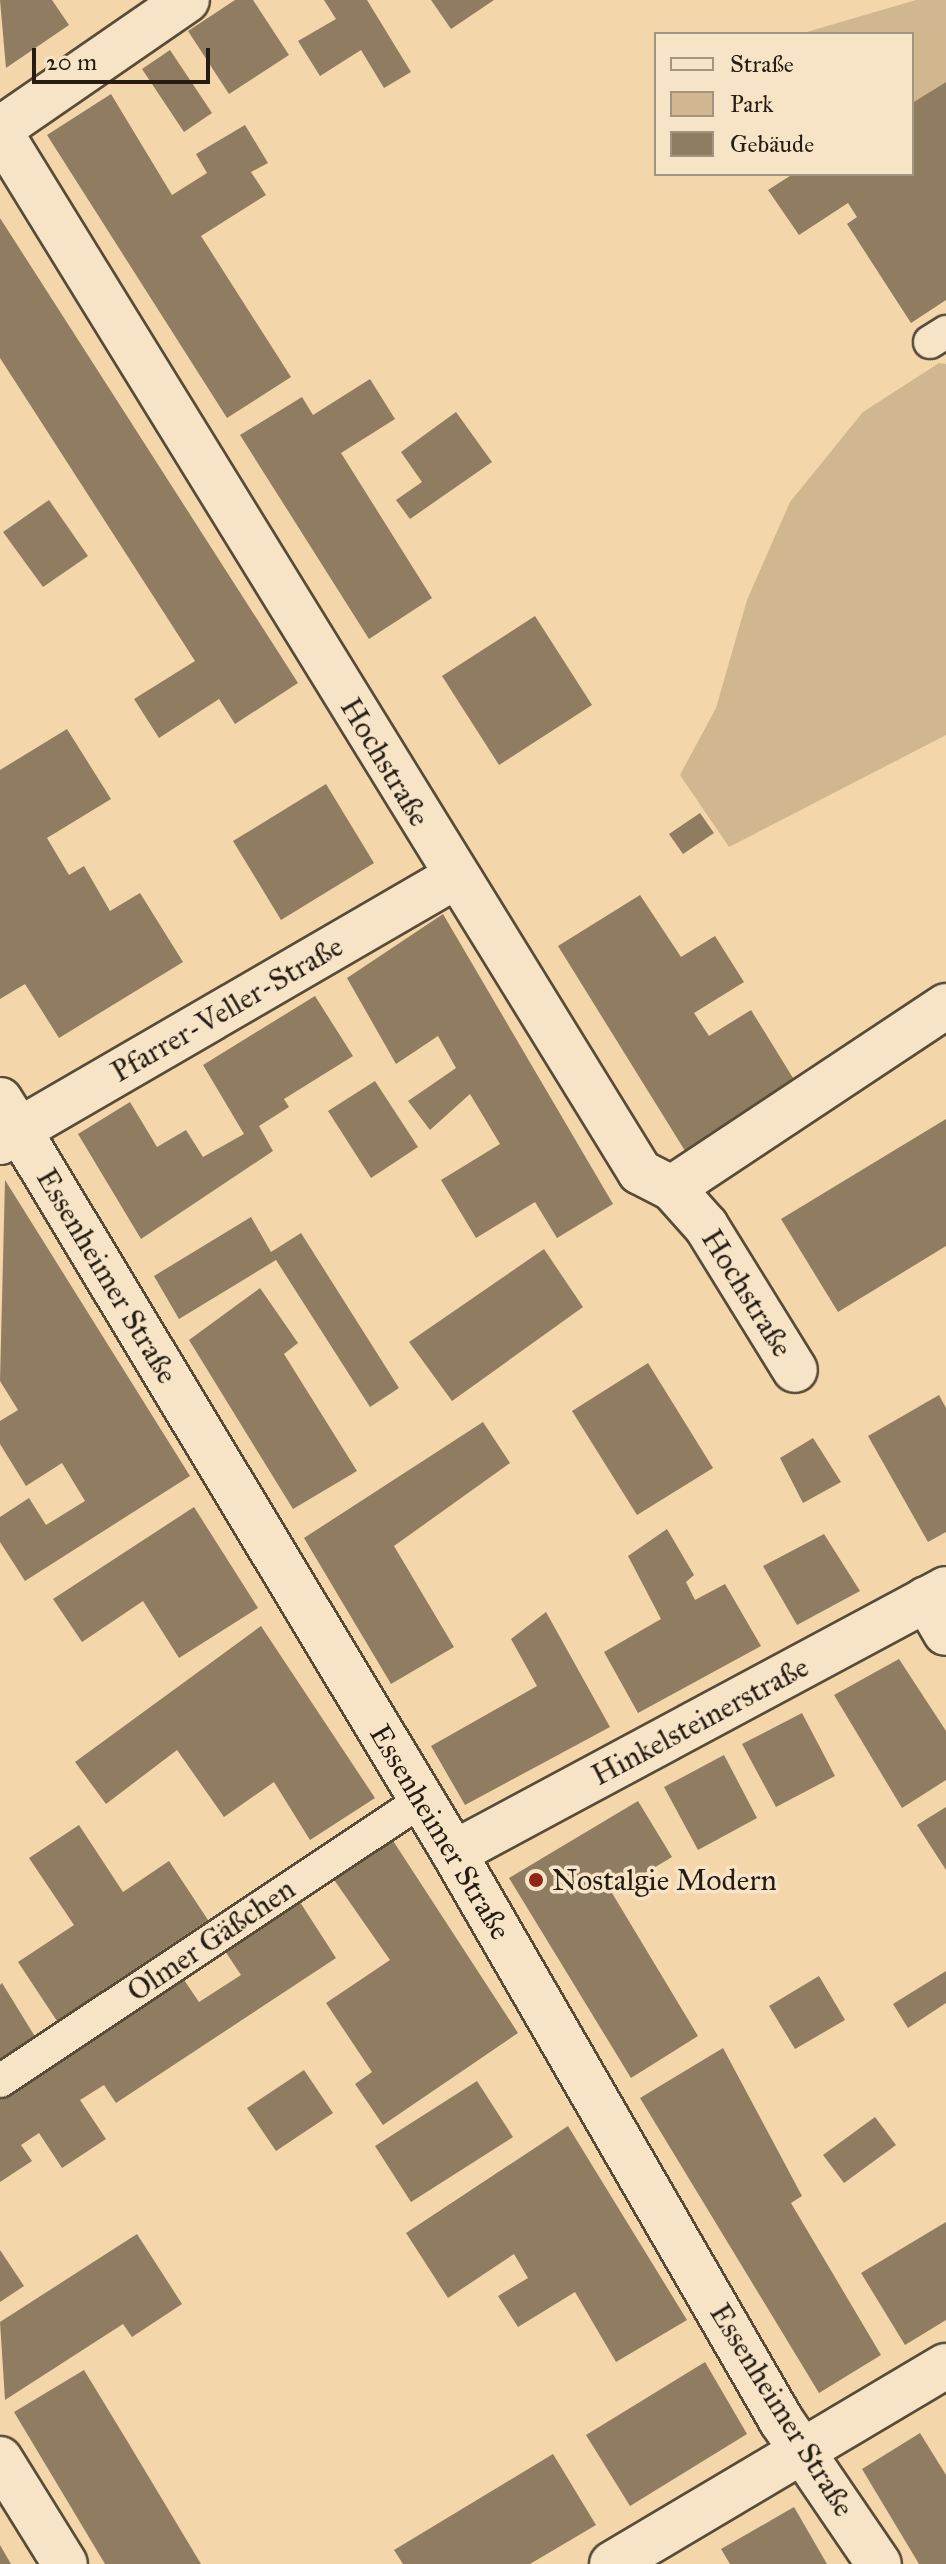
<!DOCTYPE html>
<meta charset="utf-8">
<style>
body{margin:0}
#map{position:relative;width:946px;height:2564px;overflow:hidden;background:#f3d6a9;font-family:"IM FELL Great Primer",serif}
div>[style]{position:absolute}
.green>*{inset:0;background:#d0b790}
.building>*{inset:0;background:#907d61}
.roads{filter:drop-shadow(2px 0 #584b38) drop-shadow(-2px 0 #584b38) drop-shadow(0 2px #584b38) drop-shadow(0 -2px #584b38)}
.service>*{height:32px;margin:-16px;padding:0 16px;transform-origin:16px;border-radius:16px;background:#f7e4c7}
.minor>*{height:44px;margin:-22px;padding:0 22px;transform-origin:22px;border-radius:22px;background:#f7e4c7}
.tertiary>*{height:44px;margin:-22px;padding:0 22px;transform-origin:22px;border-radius:22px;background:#f7e4c7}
.dots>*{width:22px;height:22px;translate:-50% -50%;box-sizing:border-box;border:4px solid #f7e4c7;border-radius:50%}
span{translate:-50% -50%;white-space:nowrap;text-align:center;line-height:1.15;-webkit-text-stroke:7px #f7e4c7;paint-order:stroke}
.street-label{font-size:30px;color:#251d13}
.poi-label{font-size:30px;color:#251d13}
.left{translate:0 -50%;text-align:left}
.legend{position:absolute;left:654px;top:32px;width:260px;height:144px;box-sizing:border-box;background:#f7e4c7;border:2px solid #a3947f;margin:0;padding:10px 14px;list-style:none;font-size:24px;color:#251d13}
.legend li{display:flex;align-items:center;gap:16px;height:40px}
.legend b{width:40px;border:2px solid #a3947f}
.scale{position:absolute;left:32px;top:48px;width:178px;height:36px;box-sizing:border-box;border:4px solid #251d13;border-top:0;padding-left:10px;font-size:24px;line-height:28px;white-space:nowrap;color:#251d13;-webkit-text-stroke:6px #f7e4c7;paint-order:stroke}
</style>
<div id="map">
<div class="green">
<i style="clip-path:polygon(916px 0,946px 0,946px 82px,912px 103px,912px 34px,800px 34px)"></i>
<i style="clip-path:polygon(939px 363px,946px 364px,946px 735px,729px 847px,680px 775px,716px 708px,747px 600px,790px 502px,863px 412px)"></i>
</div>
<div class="building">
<i style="clip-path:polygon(0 0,52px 0,69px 25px,6px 68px)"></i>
<i style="clip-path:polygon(235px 0,253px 0,289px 55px,229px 94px,188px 31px)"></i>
<i style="clip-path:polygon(324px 0,367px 0,411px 72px,384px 88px,361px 50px,320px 76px,298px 41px,336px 19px)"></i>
<i style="clip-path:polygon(431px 0,494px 0,451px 29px)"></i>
<i style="clip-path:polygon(170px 50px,212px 113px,184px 132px,142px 69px)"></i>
<i style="clip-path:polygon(946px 82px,946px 300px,911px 323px,847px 224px,857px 217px,848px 203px,799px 235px,768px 190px,793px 174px,912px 174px,912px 103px)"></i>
<i style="clip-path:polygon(111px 94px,172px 195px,207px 173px,196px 154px,245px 125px,268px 163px,251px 172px,266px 195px,201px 236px,291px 377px,227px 418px,47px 135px)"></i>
<i style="clip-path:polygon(0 218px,298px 683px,235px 724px,219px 699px,159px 738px,134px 699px,195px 661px,0 358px)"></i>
<i style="clip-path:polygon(370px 379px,395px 419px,341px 453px,432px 598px,369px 639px,240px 435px,302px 397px,313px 415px)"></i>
<i style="clip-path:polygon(456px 412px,492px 462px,410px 519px,396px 500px,422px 482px,401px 452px)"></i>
<i style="clip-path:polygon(49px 500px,88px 556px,43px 587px,3px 532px)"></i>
<i style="clip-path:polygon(535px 616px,592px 705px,499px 765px,442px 676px)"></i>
<i style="clip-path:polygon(67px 729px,111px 799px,47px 838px,69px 875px,84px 866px,110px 911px,140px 893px,183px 962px,59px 1038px,25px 984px,0 999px,0 770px)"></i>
<i style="clip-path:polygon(326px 784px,374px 863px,281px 920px,233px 841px)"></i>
<i style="clip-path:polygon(700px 813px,714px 833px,683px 854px,669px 834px)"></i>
<i style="clip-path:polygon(640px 895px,681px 957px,715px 936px,744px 982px,694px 1013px,709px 1036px,751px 1010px,798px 1086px,687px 1154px,558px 946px)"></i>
<i style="clip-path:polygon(443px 914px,613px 1204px,557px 1238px,535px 1202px,476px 1238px,441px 1180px,500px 1144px,470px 1094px,430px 1130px,408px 1101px,456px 1068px,438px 1036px,396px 1064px,347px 978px)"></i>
<i style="clip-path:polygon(315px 996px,353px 1056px,284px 1099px,289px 1107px,259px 1126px,273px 1151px,141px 1239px,78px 1134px,130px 1102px,157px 1147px,186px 1130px,203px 1157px,244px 1134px,203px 1065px)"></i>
<i style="clip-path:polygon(375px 1081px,418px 1147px,371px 1178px,328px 1111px)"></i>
<i style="clip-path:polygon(946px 1119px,946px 1246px,838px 1312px,781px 1219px)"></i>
<i style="clip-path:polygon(5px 1180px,190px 1476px,25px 1581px,0 1542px,0 1517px,29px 1498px,46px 1525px,85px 1501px,62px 1463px,26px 1486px,0 1444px,0 1421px,18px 1410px,0 1381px)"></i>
<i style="clip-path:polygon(251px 1217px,271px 1252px,301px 1233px,399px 1388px,370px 1407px,276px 1260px,179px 1319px,154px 1276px)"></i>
<i style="clip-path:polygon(544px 1249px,583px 1307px,452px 1401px,409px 1342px)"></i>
<i style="clip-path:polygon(260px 1288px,298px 1343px,284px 1354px,357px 1471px,293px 1509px,189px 1340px)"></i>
<i style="clip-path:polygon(648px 1363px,713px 1468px,637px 1515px,572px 1411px)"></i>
<i style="clip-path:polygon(939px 1395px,946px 1408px,946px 1532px,928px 1542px,868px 1436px)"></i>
<i style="clip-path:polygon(483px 1422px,510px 1463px,394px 1546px,454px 1647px,391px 1684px,304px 1538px)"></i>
<i style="clip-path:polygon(813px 1438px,841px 1482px,803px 1503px,780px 1458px)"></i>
<i style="clip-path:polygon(194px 1507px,258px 1608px,179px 1658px,143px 1601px,82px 1642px,53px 1599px)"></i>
<i style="clip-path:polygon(667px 1529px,694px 1575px,686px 1582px,695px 1600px,725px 1584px,761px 1646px,638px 1713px,604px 1652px,661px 1619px,628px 1556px)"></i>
<i style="clip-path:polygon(824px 1534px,860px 1591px,797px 1625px,763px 1566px)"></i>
<i style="clip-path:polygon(546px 1612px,610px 1727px,465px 1805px,431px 1746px,537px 1686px,511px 1639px)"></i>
<i style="clip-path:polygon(261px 1626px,375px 1798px,310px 1840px,274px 1782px,224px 1817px,177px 1750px,106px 1804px,75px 1762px)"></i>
<i style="clip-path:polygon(899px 1659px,946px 1731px,946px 1780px,902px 1808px,834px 1695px)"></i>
<i style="clip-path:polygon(802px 1713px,835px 1776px,776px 1807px,742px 1744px)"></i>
<i style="clip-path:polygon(724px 1755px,757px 1818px,698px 1850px,664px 1787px)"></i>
<i style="clip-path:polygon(638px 1801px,672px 1857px,612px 1893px,698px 2036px,631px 2078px,509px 1878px)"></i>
<i style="clip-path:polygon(946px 1807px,946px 1870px,917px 1825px)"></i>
<i style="clip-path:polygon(79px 1825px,123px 1892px,169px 1861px,208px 1920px,57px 2021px,18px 1962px,74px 1925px,29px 1858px)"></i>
<i style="clip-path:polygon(388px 1833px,518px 2033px,383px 2125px,355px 2084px,372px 2072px,326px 2003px,390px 1960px,330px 1874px)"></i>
<i style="clip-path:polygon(298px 1899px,336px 1958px,116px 2103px,104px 2085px,80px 2100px,106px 2139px,62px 2168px,39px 2133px,21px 2145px,32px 2161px,0 2182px,0 2093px,180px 1974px,199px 2002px,241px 1975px,223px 1948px)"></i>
<i style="clip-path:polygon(946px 1971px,946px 2003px,908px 2028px,893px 2004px)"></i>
<i style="clip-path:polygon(819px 1976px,845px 2020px,795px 2049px,769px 2006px)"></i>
<i style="clip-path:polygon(2px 1983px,39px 2043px,0 2067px,0 1985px)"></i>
<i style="clip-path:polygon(723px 2048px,802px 2196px,791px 2203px,881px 2355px,819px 2393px,640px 2098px)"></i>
<i style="clip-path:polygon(304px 2070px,333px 2113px,276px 2151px,247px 2108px)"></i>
<i style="clip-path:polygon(477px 2081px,513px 2137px,411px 2202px,375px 2146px)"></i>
<i style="clip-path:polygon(875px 2117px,896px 2145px,844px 2183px,823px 2155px)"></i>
<i style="clip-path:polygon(568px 2126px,687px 2320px,616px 2362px,575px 2292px,518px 2327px,498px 2296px,528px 2278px,514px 2254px,448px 2298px,406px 2233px)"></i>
<i style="clip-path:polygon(946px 2222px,946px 2320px,905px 2345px,861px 2273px)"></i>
<i style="clip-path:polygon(137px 2234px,182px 2304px,132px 2337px,123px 2324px,5px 2400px,0 2322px)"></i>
<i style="clip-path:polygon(0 2250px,24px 2286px,0 2302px)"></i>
<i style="clip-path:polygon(705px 2362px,747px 2434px,630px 2506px,586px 2435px)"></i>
<i style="clip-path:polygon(84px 2370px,129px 2444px,201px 2564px,105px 2564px,14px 2412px)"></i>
<i style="clip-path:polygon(920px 2433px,946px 2475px,946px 2564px,919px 2564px,862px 2469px)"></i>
<i style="clip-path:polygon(553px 2454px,596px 2525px,530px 2564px,403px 2564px,394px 2550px)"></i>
<i style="clip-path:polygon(794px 2507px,827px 2564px,730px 2564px,721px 2549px)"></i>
<i style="clip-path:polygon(0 2545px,11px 2564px,0 2564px)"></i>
</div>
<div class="roads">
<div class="service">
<i style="left:930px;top:342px;width:19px;rotate:-32deg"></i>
<i style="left:0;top:2081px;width:507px;rotate:-33.66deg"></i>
</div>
<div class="minor">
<i style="left:0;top:129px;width:227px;rotate:-34.6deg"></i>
<i style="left:0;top:132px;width:1221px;rotate:58.39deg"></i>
<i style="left:640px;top:1172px;width:36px;rotate:27deg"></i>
<i style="left:672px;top:1188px;width:51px;rotate:48.2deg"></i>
<i style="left:706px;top:1226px;width:169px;rotate:58.3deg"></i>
<i style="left:0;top:1100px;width:36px;rotate:58deg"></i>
<i style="left:19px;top:1130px;width:504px;rotate:-30.13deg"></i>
<i style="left:672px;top:1188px;width:329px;rotate:-33.6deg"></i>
<i style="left:926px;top:1599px;width:39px;rotate:60deg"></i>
<i style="left:454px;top:1853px;width:558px;rotate:-28.22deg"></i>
<i style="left:612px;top:2564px;width:388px;rotate:-30.7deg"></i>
</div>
<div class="tertiary">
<i style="left:0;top:1142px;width:22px;rotate:-32deg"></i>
<i style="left:19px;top:1130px;width:844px;rotate:58.97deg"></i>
<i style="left:454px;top:1853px;width:655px;rotate:60.03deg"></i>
<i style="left:781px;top:2420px;width:174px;rotate:55.8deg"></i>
<i style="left:0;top:2459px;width:123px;rotate:58.2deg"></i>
</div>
</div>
<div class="dots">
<i style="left:536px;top:1880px;background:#8f2418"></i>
</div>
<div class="street-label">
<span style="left:385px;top:762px;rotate:59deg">Hochstraße</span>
<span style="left:227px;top:1009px;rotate:-30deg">Pfarrer-Veller-Straße</span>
<span style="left:107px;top:1276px;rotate:59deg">Essenheimer Straße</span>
<span style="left:747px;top:1293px;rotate:58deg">Hochstraße</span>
<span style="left:700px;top:1721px;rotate:-28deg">Hinkelsteinerstraße</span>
<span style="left:440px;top:1832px;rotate:59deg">Essenheimer Straße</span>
<span style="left:211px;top:1940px;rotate:-34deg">Olmer Gäßchen</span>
<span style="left:782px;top:2410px;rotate:58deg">Essenheimer Straße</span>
</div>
<div class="poi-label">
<span class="left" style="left:552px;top:1880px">Nostalgie Modern</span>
</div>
<ul class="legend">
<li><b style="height:10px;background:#f7e4c7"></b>Straße</li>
<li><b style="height:22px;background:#d0b790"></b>Park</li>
<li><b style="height:22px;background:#907d61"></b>Gebäude</li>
</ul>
<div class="scale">20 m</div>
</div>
